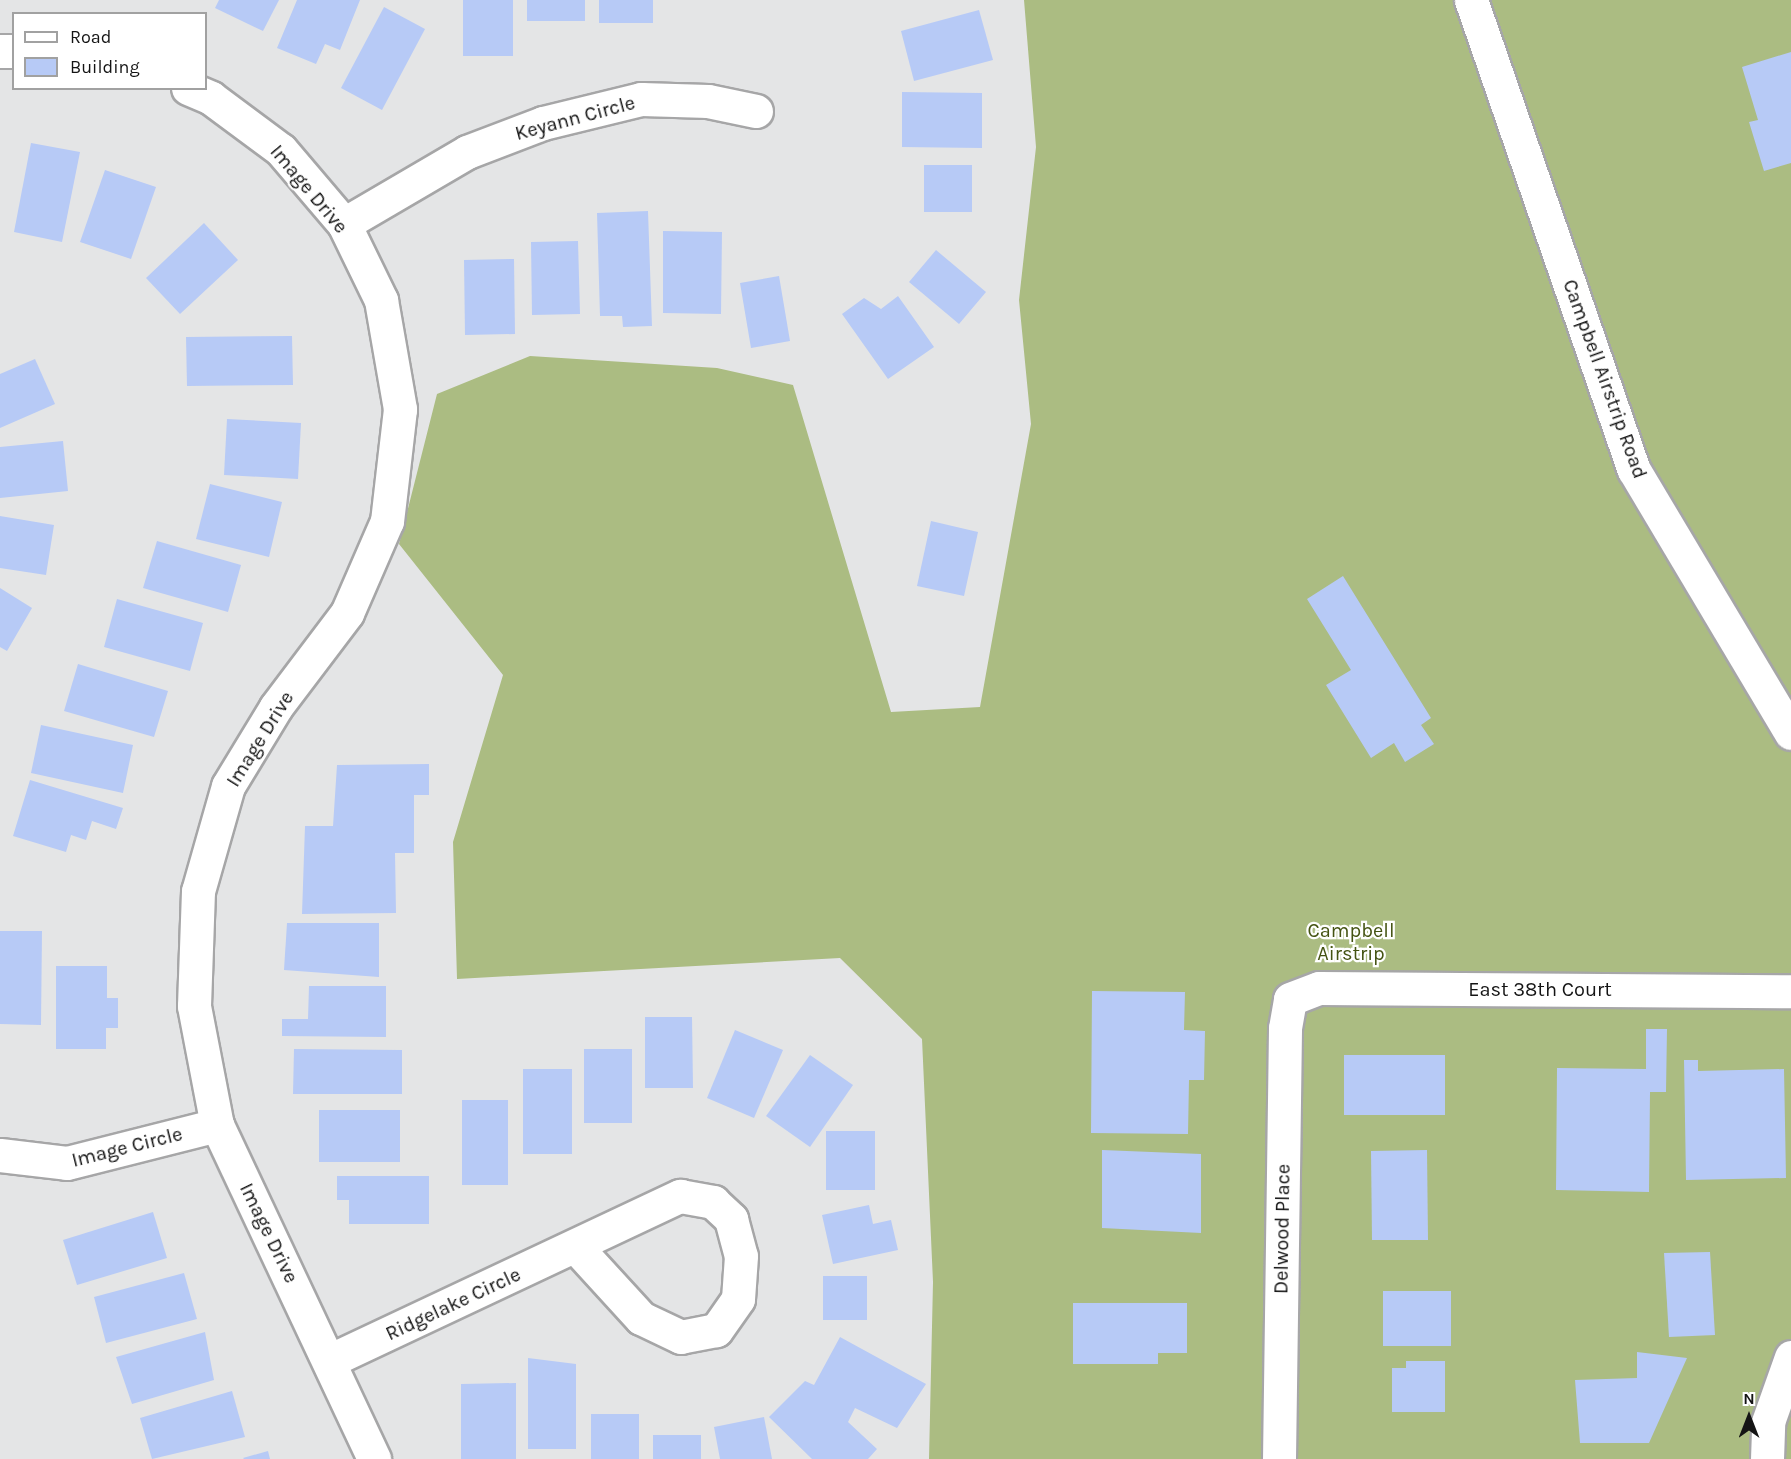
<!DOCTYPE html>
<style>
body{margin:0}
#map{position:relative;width:1791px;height:1459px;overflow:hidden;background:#e4e5e6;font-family:Karla,sans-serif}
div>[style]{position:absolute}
.forest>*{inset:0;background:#abbc82}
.building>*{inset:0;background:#b7caf6}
.roads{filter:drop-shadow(2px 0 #a6a6a7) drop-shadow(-2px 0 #a6a6a7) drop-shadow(0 2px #a6a6a7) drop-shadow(0 -2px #a6a6a7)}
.minor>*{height:33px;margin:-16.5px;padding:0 16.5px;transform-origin:16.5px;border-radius:16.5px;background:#fff}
span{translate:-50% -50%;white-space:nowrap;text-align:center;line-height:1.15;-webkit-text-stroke:4.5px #fff;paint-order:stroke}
.street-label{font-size:20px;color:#141414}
.park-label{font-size:20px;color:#445312}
.legend{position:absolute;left:12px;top:12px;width:195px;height:78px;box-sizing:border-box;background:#fff;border:2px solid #a1a1a1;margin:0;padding:8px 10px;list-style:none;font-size:18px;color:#141414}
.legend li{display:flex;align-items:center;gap:12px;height:30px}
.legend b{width:30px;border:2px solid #a1a1a1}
.north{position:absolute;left:1719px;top:1387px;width:60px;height:60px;-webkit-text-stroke:4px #fff;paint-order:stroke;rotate:0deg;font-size:16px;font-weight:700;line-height:24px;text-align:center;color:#141414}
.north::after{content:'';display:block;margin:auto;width:21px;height:27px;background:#141414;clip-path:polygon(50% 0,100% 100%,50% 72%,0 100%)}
</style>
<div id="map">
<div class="forest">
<i style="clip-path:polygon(1024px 0,1791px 0,1791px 1459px,929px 1459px,933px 1282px,922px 1039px,840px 958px,457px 979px,453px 842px,503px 675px,399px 544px,437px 394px,530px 356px,717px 368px,793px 385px,891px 712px,980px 707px,1031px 424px,1019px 300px,1036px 147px)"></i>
</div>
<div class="building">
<i style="clip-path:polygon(219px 0,279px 0,263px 31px,215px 8px)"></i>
<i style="clip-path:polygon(297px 0,360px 0,340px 50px,325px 44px,316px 64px,277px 48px)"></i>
<i style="clip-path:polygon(463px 0,513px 0,513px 56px,463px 56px)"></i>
<i style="clip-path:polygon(527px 0,585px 0,585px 21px,527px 21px)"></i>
<i style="clip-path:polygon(599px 0,653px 0,653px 23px,599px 23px)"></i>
<i style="clip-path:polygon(384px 7px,425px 29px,382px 110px,341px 88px)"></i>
<i style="clip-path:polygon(979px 10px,993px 60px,914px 81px,901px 31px)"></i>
<i style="clip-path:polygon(1791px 52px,1791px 163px,1764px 171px,1749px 122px,1758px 120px,1742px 67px)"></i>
<i style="clip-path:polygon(902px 92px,982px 93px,982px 148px,902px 147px)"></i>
<i style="clip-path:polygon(31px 143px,80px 152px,62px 242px,14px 232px)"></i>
<i style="clip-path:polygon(924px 165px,972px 165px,972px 212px,924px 212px)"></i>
<i style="clip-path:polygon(105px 170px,156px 187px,131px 259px,80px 242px)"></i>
<i style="clip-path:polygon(648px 211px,652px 326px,623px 327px,622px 316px,600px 316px,597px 213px)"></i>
<i style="clip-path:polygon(204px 223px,238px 260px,180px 314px,146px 278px)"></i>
<i style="clip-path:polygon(663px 231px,722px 232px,721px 314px,663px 313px)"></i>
<i style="clip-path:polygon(578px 241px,580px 314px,532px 315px,531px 242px)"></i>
<i style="clip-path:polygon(936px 250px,986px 292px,959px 324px,909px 282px)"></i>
<i style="clip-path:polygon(514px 259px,515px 334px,465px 335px,464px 260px)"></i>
<i style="clip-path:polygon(779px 276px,790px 341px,751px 348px,740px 283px)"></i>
<i style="clip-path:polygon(898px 296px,934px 347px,888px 379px,842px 314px,864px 298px,881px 309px)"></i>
<i style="clip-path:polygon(292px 336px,293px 385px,187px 386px,186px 337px)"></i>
<i style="clip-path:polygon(35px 359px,55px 404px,0 428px,0 374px)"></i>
<i style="clip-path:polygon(227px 419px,301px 423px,298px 479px,224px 475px)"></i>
<i style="clip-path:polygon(63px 441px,68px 491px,0 498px,0 447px)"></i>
<i style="clip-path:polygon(210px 484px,282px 502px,269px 557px,196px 539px)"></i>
<i style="clip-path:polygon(0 516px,54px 525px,46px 575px,0 568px)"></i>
<i style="clip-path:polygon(931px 521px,978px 532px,964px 596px,917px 586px)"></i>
<i style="clip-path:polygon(157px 541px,241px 565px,228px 612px,143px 588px)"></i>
<i style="clip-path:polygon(1343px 576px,1431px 718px,1421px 725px,1434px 744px,1405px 762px,1394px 743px,1371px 758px,1326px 685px,1351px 670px,1307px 599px)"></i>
<i style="clip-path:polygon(0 588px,32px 608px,7px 651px,0 647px)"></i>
<i style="clip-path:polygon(117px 599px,203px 623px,190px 671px,104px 647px)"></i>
<i style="clip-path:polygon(78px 664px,168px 691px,154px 737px,64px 711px)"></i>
<i style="clip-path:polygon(41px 725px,133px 745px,123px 793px,31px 773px)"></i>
<i style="clip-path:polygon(429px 764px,429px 795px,414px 795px,414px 853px,395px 853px,396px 913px,302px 914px,305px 826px,333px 826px,337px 765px)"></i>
<i style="clip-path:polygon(30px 780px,123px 808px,116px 829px,92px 821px,86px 840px,71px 835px,66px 852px,13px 836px)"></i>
<i style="clip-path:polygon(287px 923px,379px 923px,379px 977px,284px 970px)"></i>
<i style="clip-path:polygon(0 931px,42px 931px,41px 1025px,0 1024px)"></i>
<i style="clip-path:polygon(56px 966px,107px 966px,107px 998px,118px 998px,118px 1028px,106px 1028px,106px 1049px,56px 1049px)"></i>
<i style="clip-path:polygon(309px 986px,386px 986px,386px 1037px,282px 1036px,282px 1019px,308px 1019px)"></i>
<i style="clip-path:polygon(1092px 991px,1185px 992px,1184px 1030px,1205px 1031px,1204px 1080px,1189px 1080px,1188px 1134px,1091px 1133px)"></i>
<i style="clip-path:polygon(645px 1017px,692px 1017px,693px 1088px,645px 1088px)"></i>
<i style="clip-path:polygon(1646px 1029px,1667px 1029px,1666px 1092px,1650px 1092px,1649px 1192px,1556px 1190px,1557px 1068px,1646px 1069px)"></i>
<i style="clip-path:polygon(735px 1030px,783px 1050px,754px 1118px,707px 1098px)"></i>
<i style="clip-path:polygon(294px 1049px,402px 1050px,402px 1094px,293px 1094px)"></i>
<i style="clip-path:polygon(584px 1049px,632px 1049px,632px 1123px,584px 1123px)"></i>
<i style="clip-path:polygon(810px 1055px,853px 1085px,810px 1147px,766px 1116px)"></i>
<i style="clip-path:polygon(1344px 1055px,1445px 1055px,1445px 1115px,1344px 1115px)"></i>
<i style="clip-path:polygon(1684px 1060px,1698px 1060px,1698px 1071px,1784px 1069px,1786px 1178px,1686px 1180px)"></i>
<i style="clip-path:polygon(523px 1069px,572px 1069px,572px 1154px,523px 1154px)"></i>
<i style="clip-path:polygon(462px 1100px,508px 1100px,508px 1185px,462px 1185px)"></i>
<i style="clip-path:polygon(319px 1110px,400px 1110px,400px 1162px,319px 1162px)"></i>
<i style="clip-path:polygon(826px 1131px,875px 1131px,875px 1190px,826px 1190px)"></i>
<i style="clip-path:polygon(1102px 1150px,1201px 1154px,1201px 1233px,1102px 1228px)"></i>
<i style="clip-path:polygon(1427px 1150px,1428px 1240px,1372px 1240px,1371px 1151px)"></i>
<i style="clip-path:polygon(337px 1176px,429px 1176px,429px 1224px,349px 1224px,349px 1200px,337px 1200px)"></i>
<i style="clip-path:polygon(869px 1205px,873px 1224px,891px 1220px,898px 1250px,833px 1264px,822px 1215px)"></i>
<i style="clip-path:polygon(153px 1212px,167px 1258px,77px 1285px,63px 1240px)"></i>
<i style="clip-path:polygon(1710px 1252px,1715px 1335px,1669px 1337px,1664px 1253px)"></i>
<i style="clip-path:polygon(184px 1273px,197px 1319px,106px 1343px,94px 1297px)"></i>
<i style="clip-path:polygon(823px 1276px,867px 1276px,867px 1320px,823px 1320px)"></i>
<i style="clip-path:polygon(1383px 1291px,1451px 1291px,1451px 1346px,1383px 1346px)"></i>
<i style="clip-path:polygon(1073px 1303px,1187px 1303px,1187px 1353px,1158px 1353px,1158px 1364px,1073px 1364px)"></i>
<i style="clip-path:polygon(205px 1332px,214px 1380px,132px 1404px,116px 1357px)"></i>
<i style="clip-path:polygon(840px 1337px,926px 1384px,897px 1428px,855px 1408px,848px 1422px,877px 1449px,868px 1459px,812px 1459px,769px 1417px,805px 1381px,814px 1385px)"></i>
<i style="clip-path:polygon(1637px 1352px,1687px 1358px,1649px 1443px,1580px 1443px,1575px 1380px,1637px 1378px)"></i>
<i style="clip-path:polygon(528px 1358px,576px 1364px,576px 1449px,528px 1449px)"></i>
<i style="clip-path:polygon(1406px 1361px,1445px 1361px,1445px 1412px,1392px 1412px,1392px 1368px,1406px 1368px)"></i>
<i style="clip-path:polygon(516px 1383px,516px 1459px,461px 1459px,461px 1384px)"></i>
<i style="clip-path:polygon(232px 1391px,245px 1437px,152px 1459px,140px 1418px)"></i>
<i style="clip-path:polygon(591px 1414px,639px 1414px,639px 1459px,591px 1459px)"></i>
<i style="clip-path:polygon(764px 1417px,772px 1459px,720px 1459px,714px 1427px)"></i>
<i style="clip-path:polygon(653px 1435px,701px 1435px,701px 1459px,653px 1459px)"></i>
<i style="clip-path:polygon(268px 1451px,270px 1459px,244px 1459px,243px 1458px)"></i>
</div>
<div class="roads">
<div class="minor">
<i style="left:1471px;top:0;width:497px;rotate:70.9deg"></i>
<i style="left:1634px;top:470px;width:306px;rotate:59.2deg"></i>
<i style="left:0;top:51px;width:14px"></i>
<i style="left:188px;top:88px;width:25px;rotate:23deg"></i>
<i style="left:211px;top:98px;width:87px;rotate:36.6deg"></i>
<i style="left:281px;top:150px;width:97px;rotate:49.6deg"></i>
<i style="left:344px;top:224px;width:85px;rotate:64deg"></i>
<i style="left:381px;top:300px;width:111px;rotate:80.1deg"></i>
<i style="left:400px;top:409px;width:113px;rotate:96.6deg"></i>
<i style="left:387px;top:521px;width:100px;rotate:113.5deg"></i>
<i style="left:347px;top:613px;width:118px;rotate:127.1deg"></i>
<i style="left:276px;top:707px;width:92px;rotate:121.3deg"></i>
<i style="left:228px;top:786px;width:109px;rotate:105.9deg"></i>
<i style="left:198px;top:891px;width:115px;rotate:92deg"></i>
<i style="left:194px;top:1006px;width:121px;rotate:79.1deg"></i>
<i style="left:217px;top:1125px;width:369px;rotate:64.8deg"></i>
<i style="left:344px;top:224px;width:143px;rotate:-30.3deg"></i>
<i style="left:467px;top:152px;width:81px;rotate:-20.9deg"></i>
<i style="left:543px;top:123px;width:101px;rotate:-13.8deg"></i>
<i style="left:641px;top:99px;width:67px;rotate:1.7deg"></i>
<i style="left:708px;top:101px;width:49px;rotate:11.8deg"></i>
<i style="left:0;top:1155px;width:67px;rotate:6.8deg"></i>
<i style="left:67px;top:1163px;width:155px;rotate:-14.2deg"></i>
<i style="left:331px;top:1360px;width:386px;rotate:-25.2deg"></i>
<i style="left:680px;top:1196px;width:34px;rotate:10deg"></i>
<i style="left:713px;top:1202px;width:25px;rotate:43deg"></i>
<i style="left:731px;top:1219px;width:38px;rotate:75deg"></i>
<i style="left:741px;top:1256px;width:43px;rotate:94deg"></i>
<i style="left:738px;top:1299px;width:38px;rotate:125deg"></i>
<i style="left:716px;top:1330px;width:36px;rotate:169deg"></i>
<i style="left:681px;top:1337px;width:44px;rotate:-154.6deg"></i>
<i style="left:641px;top:1318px;width:96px;rotate:-132.5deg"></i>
<i style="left:1279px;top:1459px;width:431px;rotate:-89.2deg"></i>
<i style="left:1285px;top:1028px;width:29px;rotate:-80deg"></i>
<i style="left:1290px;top:999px;width:31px;rotate:-21deg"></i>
<i style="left:1319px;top:988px;width:472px;rotate:0.4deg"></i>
<i style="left:1767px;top:1459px;width:37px;rotate:-88deg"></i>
<i style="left:1768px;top:1422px;width:69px;rotate:-70.5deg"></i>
</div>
</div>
<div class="street-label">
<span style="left:575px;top:118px;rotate:-15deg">Keyann Circle</span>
<span style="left:309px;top:189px;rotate:50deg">Image Drive</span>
<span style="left:1605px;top:379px;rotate:70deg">Campbell Airstrip Road</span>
<span style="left:260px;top:739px;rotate:-58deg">Image Drive</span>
<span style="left:1540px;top:989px">East 38th Court</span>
<span style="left:127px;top:1147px;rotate:-14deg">Image Circle</span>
<span style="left:1282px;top:1229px;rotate:-89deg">Delwood Place</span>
<span style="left:269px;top:1233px;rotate:64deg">Image Drive</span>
<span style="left:453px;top:1304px;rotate:-25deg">Ridgelake Circle</span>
</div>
<div class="park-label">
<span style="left:1351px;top:942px">Campbell<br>Airstrip</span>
</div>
<ul class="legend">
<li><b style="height:8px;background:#fff"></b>Road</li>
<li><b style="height:16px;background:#b7caf6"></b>Building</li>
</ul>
<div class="north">N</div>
</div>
